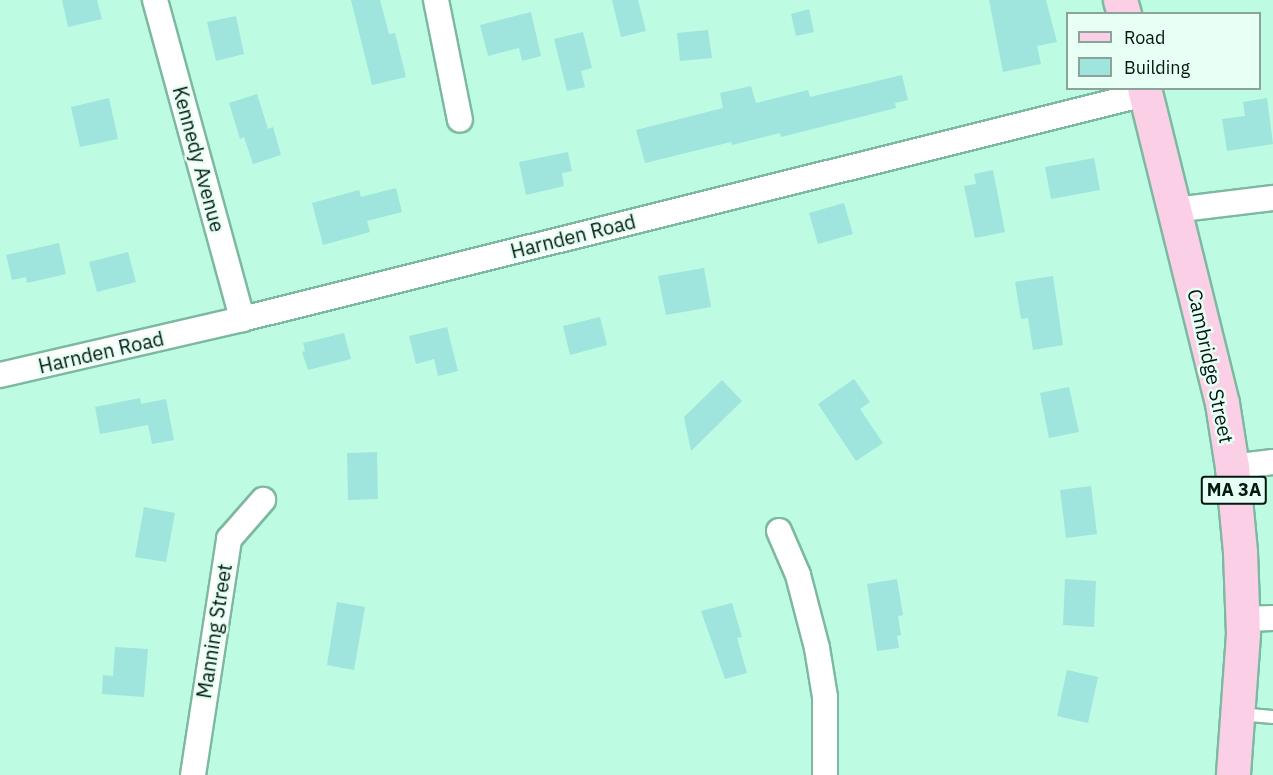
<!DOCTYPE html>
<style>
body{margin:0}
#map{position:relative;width:1273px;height:775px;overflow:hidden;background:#bdfbe2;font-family:"IBM Plex Sans",sans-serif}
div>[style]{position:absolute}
.building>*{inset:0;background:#9fe5de}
.roads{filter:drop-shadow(2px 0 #7db8a1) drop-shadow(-2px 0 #7db8a1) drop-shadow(0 2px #7db8a1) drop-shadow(0 -2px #7db8a1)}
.lane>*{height:12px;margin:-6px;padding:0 6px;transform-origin:6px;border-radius:6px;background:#fff}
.street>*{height:24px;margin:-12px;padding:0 12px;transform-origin:12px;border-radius:12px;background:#fff}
.primary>*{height:33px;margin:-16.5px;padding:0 16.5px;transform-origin:16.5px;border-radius:16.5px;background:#fbd0e6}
span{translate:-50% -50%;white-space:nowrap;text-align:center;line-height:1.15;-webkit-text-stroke:5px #e7fff4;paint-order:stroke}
.shield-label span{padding:2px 4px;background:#e7fff4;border:2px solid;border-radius:4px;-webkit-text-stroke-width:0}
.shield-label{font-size:18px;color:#021911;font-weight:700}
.street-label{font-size:20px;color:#021911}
.legend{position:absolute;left:1066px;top:12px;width:195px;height:78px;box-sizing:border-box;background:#e7fff4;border:2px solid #8ba399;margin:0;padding:8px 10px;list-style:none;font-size:18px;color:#021911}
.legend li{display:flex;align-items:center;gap:12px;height:30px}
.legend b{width:30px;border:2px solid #8ba399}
</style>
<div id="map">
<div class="building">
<i style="clip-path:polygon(62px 0,97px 0,102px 19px,68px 27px)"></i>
<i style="clip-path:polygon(351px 0,380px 0,389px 34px,395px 33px,406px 77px,372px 85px)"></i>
<i style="clip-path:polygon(612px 0,638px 0,646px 31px,621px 37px)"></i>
<i style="clip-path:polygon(989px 0,1046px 0,1057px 42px,1037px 46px,1041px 64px,1003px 72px)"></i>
<i style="clip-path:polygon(809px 9px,814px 32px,796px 36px,791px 14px)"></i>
<i style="clip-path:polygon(531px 12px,541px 56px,522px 61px,519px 48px,488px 56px,480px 25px)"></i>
<i style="clip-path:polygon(236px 16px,244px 54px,216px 61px,207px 22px)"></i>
<i style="clip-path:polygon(708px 30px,712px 58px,680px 61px,677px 33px)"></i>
<i style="clip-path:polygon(583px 32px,592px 68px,581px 71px,585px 87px,567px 91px,554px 39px)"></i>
<i style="clip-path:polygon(902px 75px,908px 100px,895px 103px,896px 108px,781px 137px,780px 133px,732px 145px,731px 142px,645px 163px,636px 130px,723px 108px,720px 93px,751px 86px,756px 103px,808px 90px,810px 97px)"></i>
<i style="clip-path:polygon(257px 94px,268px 129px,273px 127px,281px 155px,253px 164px,244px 137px,240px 139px,229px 103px)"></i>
<i style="clip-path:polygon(109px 98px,118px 139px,80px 147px,71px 107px)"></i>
<i style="clip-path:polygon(1267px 98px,1273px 144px,1227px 151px,1222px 119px,1245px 116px,1243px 102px)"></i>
<i style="clip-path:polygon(568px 152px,572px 171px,562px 173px,564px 186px,526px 195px,519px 162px)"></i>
<i style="clip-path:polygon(1094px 158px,1100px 190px,1051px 199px,1045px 167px)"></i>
<i style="clip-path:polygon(993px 170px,1005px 232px,975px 238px,964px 186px,976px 184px,974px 174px)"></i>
<i style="clip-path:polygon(396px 188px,402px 212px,367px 221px,370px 232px,323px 245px,312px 203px,359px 190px,361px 197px)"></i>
<i style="clip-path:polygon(844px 203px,853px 234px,818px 244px,809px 213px)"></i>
<i style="clip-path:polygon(59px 243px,66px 274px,27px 283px,26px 277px,12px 280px,6px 255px)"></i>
<i style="clip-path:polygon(128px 252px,136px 282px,97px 292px,89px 262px)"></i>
<i style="clip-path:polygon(704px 268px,711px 307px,666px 315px,658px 276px)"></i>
<i style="clip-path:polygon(1053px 276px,1063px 345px,1033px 350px,1028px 318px,1021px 319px,1015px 282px)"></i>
<i style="clip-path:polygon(600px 317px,607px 345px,570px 355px,563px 326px)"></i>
<i style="clip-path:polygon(447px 327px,458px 371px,438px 376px,434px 359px,416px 364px,409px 336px)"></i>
<i style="clip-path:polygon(344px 333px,351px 359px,308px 370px,302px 352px,305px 351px,303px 343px)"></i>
<i style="clip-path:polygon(854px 379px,870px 402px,860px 409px,883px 443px,856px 461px,818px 404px)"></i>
<i style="clip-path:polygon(722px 380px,742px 401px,691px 451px,684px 417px)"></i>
<i style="clip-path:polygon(1069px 387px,1079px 432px,1049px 438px,1040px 393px)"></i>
<i style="clip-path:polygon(140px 398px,141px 404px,166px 399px,174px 440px,152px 444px,148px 425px,100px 434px,95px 407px)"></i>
<i style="clip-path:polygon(377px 452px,378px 499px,348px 500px,347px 453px)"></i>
<i style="clip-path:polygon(1091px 486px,1097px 534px,1066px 538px,1060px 490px)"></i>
<i style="clip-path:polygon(144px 507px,175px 513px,166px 562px,135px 557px)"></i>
<i style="clip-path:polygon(897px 579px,903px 615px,898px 616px,901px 635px,897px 636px,899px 648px,877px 651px,867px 584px)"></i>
<i style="clip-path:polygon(1065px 579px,1096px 581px,1094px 627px,1063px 625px)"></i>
<i style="clip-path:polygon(337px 602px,365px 607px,354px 670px,327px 665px)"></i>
<i style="clip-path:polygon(732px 603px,742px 637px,737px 638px,747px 673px,725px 679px,701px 611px)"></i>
<i style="clip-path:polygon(115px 647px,148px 649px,144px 697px,102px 694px,103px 675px,113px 676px)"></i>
<i style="clip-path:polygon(1067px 670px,1098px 677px,1088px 723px,1057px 716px)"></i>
</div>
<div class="roads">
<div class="lane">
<i style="left:1239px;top:714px;width:34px;rotate:5deg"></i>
</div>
<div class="street">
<i style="left:155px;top:0;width:331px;rotate:74.7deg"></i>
<i style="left:436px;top:0;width:122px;rotate:78.7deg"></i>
<i style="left:1175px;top:210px;width:99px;rotate:-7deg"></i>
<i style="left:0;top:375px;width:248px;rotate:-13deg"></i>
<i style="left:242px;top:319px;width:931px;rotate:-13.99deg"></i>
<i style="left:1232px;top:467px;width:41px;rotate:-7deg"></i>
<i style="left:779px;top:531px;width:48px;rotate:66.6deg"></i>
<i style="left:798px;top:575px;width:75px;rotate:75.4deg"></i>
<i style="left:817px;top:648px;width:50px;rotate:80.7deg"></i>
<i style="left:825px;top:697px;width:78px;rotate:90deg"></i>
<i style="left:1243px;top:619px;width:30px;rotate:-2deg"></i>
<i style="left:193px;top:775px;width:239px;rotate:-81.3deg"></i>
<i style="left:229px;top:539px;width:52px;rotate:-48.9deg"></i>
</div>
<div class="primary">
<i style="left:1120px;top:0;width:15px;rotate:74deg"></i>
<i style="left:1144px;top:88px;width:325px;rotate:76.1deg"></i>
<i style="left:1222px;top:403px;width:65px;rotate:81.1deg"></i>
<i style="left:1232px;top:467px;width:85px;rotate:84.6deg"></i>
<i style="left:1240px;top:552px;width:82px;rotate:87.9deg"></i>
<i style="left:1243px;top:634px;width:141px;rotate:94.1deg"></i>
</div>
</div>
<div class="shield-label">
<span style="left:1234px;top:490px">MA 3A</span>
</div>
<div class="street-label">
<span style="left:199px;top:159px;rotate:75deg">Kennedy Avenue</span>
<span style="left:573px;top:236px;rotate:-14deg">Harnden Road</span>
<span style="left:101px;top:352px;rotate:-13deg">Harnden Road</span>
<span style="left:1211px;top:366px;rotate:78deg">Cambridge Street</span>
<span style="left:214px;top:631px;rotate:-81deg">Manning Street</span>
</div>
<ul class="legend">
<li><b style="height:8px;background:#fbd0e6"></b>Road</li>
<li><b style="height:16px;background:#9fe5de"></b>Building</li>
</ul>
</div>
